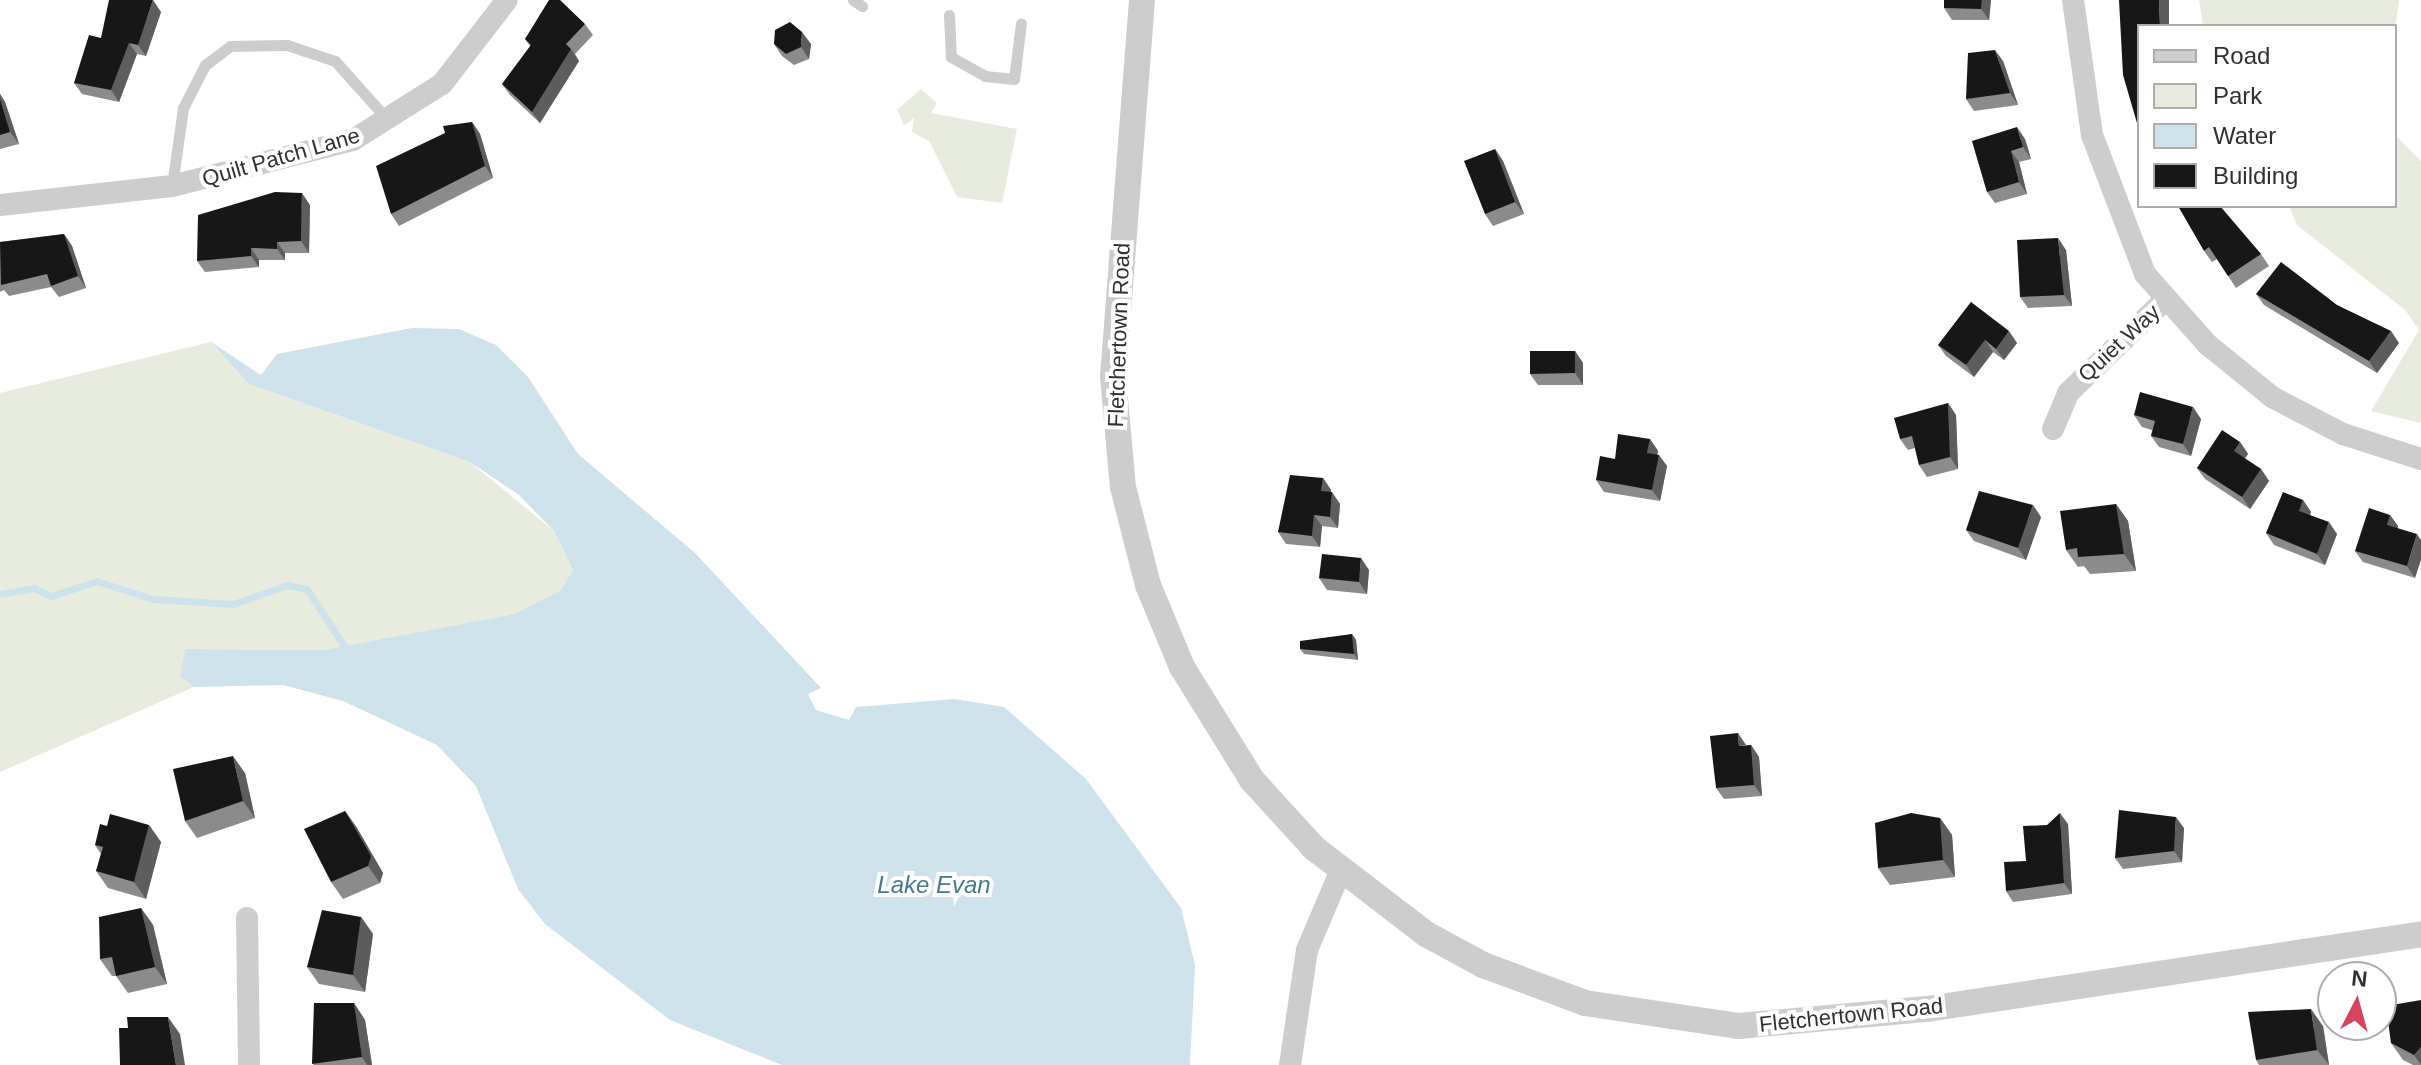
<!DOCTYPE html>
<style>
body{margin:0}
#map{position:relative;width:2421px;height:1065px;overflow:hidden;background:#fff;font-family:Arial,sans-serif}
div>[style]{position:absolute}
.green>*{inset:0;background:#e7ecdf}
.water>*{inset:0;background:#cde2ea}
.stream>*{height:7px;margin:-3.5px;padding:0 3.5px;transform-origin:3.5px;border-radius:3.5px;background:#cde2ea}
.service>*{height:11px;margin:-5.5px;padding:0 5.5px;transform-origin:5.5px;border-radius:5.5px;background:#cdcdcd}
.minor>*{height:22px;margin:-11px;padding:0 11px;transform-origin:11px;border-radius:11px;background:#cdcdcd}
.tertiary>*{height:26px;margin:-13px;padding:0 13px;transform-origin:13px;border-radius:13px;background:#cdcdcd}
.wall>*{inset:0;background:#8b8b8b}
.shaded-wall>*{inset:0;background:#5d5d5d}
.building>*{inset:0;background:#171717}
span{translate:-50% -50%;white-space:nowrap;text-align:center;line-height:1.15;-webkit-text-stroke:8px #fff;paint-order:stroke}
.street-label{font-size:22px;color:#303030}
.water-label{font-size:24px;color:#44798c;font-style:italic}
.legend{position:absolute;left:2137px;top:24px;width:260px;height:184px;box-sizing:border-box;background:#fff;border:2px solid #acacac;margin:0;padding:10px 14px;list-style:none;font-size:24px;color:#303030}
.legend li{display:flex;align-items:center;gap:16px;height:40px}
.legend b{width:40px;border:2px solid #acacac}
.north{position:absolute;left:2317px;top:961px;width:80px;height:80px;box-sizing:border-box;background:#fff;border:2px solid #acacac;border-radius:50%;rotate:6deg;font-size:22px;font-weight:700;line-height:32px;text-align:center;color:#303030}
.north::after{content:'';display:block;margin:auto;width:28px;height:36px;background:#d7425f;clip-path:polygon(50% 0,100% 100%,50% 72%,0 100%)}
</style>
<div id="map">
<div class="green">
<i style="clip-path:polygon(2199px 0,2399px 0,2395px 31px,2203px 26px)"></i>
<i style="clip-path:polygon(921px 89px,937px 103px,931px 113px,1017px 129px,1002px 203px,957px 197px,929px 141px,912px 132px,914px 118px,904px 125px,897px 110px)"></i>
<i style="clip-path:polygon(2395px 135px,2421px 161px,2421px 423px,2371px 411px,2419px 330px,2405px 310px,2297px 225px,2289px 206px,2395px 206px)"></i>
<i style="clip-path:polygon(211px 342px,249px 384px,470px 462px,554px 531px,573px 570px,560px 592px,514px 614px,323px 650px,185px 649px,180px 676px,194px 687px,0 772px,0 393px)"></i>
</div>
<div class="water">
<i style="clip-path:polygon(412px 328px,459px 329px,496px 345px,528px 377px,578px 454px,695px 553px,821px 688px,808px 694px,816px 710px,849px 720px,856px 707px,955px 699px,1004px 707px,1086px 779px,1181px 908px,1195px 965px,1190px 1065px,782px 1065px,670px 1020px,545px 924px,518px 889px,476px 786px,437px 745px,343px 701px,283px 685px,194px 687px,180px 676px,185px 649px,323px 650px,514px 614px,560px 591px,573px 570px,554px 531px,519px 495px,470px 462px,249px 384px,211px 342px,261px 375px,277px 354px)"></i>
</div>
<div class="stream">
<i style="left:0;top:594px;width:35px;rotate:-10deg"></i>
<i style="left:34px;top:588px;width:19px;rotate:25deg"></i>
<i style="left:51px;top:596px;width:48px;rotate:-18.1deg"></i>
<i style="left:97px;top:581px;width:58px;rotate:18.1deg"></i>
<i style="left:152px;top:599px;width:81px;rotate:3.5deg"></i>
<i style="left:233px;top:604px;width:58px;rotate:-19.1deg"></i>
<i style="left:288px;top:585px;width:19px;rotate:12deg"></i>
<i style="left:307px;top:589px;width:68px;rotate:57deg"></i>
</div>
<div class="service">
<i style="left:853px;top:0;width:11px;rotate:34deg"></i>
<i style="left:949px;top:15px;width:42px;rotate:87.3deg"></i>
<i style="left:951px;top:57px;width:39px;rotate:29deg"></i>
<i style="left:985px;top:76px;width:29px;rotate:6deg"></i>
<i style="left:1014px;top:79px;width:56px;rotate:-82.9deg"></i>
<i style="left:172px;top:186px;width:79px;rotate:-82deg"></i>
<i style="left:183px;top:108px;width:48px;rotate:-62.9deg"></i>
<i style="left:205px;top:65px;width:31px;rotate:-37deg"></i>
<i style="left:230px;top:46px;width:57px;rotate:-1deg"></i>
<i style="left:287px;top:45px;width:51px;rotate:18.4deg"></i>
<i style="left:335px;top:61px;width:79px;rotate:48.1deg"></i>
</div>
<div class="minor">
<i style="left:2073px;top:0;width:136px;rotate:82deg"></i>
<i style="left:2092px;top:135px;width:149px;rotate:69.1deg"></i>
<i style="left:2145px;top:274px;width:94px;rotate:48.5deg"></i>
<i style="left:2207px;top:344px;width:84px;rotate:39.2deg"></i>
<i style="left:2272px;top:397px;width:80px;rotate:27.5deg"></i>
<i style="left:2343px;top:434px;width:82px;rotate:17.8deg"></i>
<i style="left:0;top:205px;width:173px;rotate:-6.3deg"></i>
<i style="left:172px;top:186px;width:187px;rotate:-14.3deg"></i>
<i style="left:353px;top:140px;width:105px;rotate:-32.2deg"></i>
<i style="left:442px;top:84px;width:106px;rotate:-52.3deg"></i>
<i style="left:2053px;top:429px;width:39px;rotate:-67deg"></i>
<i style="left:2068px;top:393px;width:134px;rotate:-43.8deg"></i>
<i style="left:247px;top:918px;width:147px;rotate:89.2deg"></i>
<i style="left:1290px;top:1065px;width:116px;rotate:-81.6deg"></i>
<i style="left:1307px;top:950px;width:87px;rotate:-67deg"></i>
</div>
<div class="tertiary">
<i style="left:1142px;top:0;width:377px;rotate:94.4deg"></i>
<i style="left:1113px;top:376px;width:111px;rotate:84.9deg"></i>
<i style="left:1123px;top:487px;width:101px;rotate:75.7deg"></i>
<i style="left:1148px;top:585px;width:89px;rotate:67.5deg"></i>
<i style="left:1182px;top:667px;width:133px;rotate:58.2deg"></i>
<i style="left:1252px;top:780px;width:92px;rotate:47.6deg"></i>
<i style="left:1314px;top:848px;width:141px;rotate:37.5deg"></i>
<i style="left:1426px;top:934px;width:65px;rotate:28.5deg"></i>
<i style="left:1483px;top:965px;width:109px;rotate:20.4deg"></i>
<i style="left:1585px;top:1003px;width:156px;rotate:8.5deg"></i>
<i style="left:1739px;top:1026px;width:189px;rotate:-5.2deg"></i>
<i style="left:1927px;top:1009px;width:500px;rotate:-8.6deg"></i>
</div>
<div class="wall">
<i style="clip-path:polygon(1991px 0,1989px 20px,1952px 20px,1944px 8px)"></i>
<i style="clip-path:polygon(161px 12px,146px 56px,137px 54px,119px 102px,82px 94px,74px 83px,101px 38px)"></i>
<i style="clip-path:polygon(585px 24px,593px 35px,575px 54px,579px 61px,540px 123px,510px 95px,502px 84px,530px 46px,525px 39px)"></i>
<i style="clip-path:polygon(774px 44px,811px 44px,809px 59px,794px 65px,782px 56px)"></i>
<i style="clip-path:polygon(2003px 61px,2018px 105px,1974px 111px,1966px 99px)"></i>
<i style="clip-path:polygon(0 94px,5px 102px,19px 144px,0 149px)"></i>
<i style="clip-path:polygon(472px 122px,480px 134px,493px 178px,399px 226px,391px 214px)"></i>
<i style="clip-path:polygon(2025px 139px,2031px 159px,2019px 162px,2027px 194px,1995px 203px,1987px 192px,1972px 141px)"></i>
<i style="clip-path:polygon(1495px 149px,1503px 161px,1524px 214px,1493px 226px,1485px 214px)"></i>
<i style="clip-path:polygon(310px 205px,309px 253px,285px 253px,285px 260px,259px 260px,259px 267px,205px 272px,197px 261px)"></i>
<i style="clip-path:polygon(2227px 215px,2261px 254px,2269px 266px,2236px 288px,2217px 259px,2212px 262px,2204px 251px)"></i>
<i style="clip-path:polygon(64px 234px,72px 246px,86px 288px,59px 297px,51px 287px,9px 296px,4px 290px,0 292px,0 242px)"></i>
<i style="clip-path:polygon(2066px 250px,2072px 306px,2028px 308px,2020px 297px)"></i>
<i style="clip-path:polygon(2256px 294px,2337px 305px,2399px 343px,2377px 373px,2264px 305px)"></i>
<i style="clip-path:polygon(1971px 302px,2017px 343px,2004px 360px,1993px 352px,1974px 377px,1946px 356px,1938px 345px)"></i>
<i style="clip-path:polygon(1575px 351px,1583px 363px,1583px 385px,1538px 385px,1530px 374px)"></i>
<i style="clip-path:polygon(1948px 403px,1956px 415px,1958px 469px,1927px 477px,1919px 465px,1915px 448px,1908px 450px,1900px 439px)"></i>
<i style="clip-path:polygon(2134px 415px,2201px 419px,2191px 456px,2159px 447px,2151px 436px,2152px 430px,2142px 427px)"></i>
<i style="clip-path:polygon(1650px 439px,1658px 451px,1657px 454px,1667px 466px,1660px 501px,1604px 492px,1596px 480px,1615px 459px)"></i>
<i style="clip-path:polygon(2240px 442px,2248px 454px,2244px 458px,2261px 469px,2269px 481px,2250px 509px,2205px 479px,2197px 468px)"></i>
<i style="clip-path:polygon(1323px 478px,1331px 490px,1331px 492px,1340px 504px,1338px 528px,1322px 526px,1320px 547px,1286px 544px,1278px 532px)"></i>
<i style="clip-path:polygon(2303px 500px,2311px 512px,2310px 515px,2337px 534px,2325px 565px,2274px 545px,2266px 533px)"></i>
<i style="clip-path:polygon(2116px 504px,2128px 521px,2136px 571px,2090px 574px,2084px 566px,2078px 567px,2066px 550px)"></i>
<i style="clip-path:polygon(2390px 515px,2398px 526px,2398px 529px,2415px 578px,2363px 562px,2355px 551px)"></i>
<i style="clip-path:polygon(2041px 517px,2026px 560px,1974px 541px,1966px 530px)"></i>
<i style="clip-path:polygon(1369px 570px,1367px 594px,1327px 590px,1319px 578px)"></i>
<i style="clip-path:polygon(1352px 634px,1356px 640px,1358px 660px,1304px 654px,1300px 649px)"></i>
<i style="clip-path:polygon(1751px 745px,1759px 757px,1762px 796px,1724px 799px,1716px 788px,1746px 746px)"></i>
<i style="clip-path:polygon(245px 773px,255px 818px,197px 838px,185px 821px)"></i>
<i style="clip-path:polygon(345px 811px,357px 828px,383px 873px,380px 883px,343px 899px,331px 882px)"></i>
<i style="clip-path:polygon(1940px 818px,1952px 835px,1955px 877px,1890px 885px,1878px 868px)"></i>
<i style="clip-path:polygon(2068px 824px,2072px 894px,2013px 902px,2006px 891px,2026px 861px)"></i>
<i style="clip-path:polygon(149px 825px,161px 842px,146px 899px,108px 888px,96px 871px,101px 854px,95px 845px,107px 826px)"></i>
<i style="clip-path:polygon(2184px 828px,2182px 862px,2123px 869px,2115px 858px)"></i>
<i style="clip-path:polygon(141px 908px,153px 925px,167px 984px,128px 993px,116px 976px,112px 976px,100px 959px)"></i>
<i style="clip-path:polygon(361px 917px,373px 934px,365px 992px,319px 984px,307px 967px)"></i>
<i style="clip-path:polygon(2421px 1000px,2421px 1065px,2413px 1065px,2403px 1060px,2391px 1043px)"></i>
<i style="clip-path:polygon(354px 1003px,365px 1020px,372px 1065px,313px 1065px)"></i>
<i style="clip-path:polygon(2323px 1026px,2329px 1065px,2259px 1065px,2256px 1060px)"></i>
</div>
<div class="shaded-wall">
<i style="clip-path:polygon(153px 0,161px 12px,146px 56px,138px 45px)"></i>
<i style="clip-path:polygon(1982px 0,1991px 0,1989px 20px,1981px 9px)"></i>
<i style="clip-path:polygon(2159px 0,2169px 0,2169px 26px,2160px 26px)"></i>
<i style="clip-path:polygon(802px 32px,811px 44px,809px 59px,801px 47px)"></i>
<i style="clip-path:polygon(129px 43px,137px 54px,119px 102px,111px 90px)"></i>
<i style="clip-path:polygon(571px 49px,579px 61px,540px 123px,532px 112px)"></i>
<i style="clip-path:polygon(1995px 50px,2003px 61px,2018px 105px,2010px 93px)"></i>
<i style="clip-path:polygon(0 94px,5px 102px,19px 144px,10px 132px,0 99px)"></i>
<i style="clip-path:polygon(472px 122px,480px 134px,493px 178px,485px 166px)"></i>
<i style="clip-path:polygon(2017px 127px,2025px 139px,2031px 159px,2023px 147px)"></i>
<i style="clip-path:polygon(1495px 149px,1503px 161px,1524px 214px,1515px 202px)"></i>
<i style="clip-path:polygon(2011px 151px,2019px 162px,2027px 194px,2019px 182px)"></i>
<i style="clip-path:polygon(302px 193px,310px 205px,309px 253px,301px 241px)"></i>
<i style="clip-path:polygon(64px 234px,72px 246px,86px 288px,78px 276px)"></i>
<i style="clip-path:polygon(2058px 238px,2066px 250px,2072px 306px,2064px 295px)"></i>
<i style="clip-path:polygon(277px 242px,285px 253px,285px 260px,277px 249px)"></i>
<i style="clip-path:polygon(251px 248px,259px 260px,259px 267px,251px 256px)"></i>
<i style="clip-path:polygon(2009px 331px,2017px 343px,2004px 360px,1996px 349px)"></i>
<i style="clip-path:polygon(2391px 331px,2399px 343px,2377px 373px,2369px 361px)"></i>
<i style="clip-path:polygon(1985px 340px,1993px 352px,1974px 377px,1966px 365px)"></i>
<i style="clip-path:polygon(1575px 351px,1583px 363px,1583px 385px,1575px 373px)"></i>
<i style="clip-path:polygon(1948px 403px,1956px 415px,1958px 469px,1950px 457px)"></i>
<i style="clip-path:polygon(2193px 407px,2201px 419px,2191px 456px,2183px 444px)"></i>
<i style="clip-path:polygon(1650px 439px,1658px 451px,1655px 464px,1647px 453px)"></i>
<i style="clip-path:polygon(2240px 442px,2248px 454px,2242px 463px,2234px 451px)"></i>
<i style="clip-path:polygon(1659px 455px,1667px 466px,1660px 501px,1652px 490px)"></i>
<i style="clip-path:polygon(2261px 469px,2269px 481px,2250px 509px,2242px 497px)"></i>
<i style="clip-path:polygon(1323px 478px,1331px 490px,1329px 502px,1321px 491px)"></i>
<i style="clip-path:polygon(1332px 492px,1340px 504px,1338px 528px,1330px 517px)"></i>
<i style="clip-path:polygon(2303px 500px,2311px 512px,2307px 522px,2299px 511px)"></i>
<i style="clip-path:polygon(2116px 504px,2128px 521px,2136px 571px,2124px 554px)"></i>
<i style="clip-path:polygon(2033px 505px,2041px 517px,2026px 560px,2018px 548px)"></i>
<i style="clip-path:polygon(1314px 515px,1322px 526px,1320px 547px,1312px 536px)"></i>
<i style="clip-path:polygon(2390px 515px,2398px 526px,2395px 537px,2387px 525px)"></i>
<i style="clip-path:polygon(2329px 522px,2337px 534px,2325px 565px,2317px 554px)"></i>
<i style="clip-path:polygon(2417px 534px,2421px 540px,2421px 560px,2415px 578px,2407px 566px)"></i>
<i style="clip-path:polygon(1361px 558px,1369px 570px,1367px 594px,1359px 582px)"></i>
<i style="clip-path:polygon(1352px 634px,1356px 640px,1358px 660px,1354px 654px)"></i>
<i style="clip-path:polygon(1738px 733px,1746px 745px,1739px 746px)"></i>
<i style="clip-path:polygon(1751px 745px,1759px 757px,1762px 796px,1754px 785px)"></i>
<i style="clip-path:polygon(233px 756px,245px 773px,255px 818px,243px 801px)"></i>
<i style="clip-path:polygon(345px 811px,357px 828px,383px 873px,380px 883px,368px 866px)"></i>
<i style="clip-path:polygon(2060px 813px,2068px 824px,2072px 894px,2064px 883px)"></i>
<i style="clip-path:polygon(2176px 817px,2184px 828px,2182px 862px,2174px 851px)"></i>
<i style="clip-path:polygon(1940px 818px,1952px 835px,1955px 877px,1943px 860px)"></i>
<i style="clip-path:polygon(149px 825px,161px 842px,146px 899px,134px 882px)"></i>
<i style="clip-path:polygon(141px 908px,153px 925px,167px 984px,155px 967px)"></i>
<i style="clip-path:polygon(361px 917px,373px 934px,365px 992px,353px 975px)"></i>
<i style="clip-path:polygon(354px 1003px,365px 1020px,372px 1065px,367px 1065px,362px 1057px)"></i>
<i style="clip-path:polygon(2311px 1009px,2323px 1026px,2329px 1065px,2317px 1050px)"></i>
<i style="clip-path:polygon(168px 1017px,180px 1034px,185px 1065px,176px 1065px)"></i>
<i style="clip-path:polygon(2421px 1047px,2421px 1065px,2414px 1055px)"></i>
</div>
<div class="building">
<i style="clip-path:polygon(109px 0,153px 0,138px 45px,129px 43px,111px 90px,74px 83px,89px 35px,101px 38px)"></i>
<i style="clip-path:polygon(549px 0,560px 0,585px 24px,566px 44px,571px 49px,532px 112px,502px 84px,531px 45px,525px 39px)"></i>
<i style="clip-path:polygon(1944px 0,1982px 0,1981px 9px,1944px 8px)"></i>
<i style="clip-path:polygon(2119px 0,2159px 0,2160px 26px,2139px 26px,2139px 130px,2123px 75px)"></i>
<i style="clip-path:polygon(790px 22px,802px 32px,801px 47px,786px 54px,774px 44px,775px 30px)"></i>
<i style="clip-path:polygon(1995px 50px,2010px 93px,1966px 99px,1968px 53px)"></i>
<i style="clip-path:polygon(0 99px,10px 132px,0 135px)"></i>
<i style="clip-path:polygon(472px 122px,485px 166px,391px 214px,376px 166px,445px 133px,443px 126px)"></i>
<i style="clip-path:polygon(2017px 127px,2023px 147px,2011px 151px,2019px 182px,1987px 192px,1972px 141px)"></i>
<i style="clip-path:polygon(1495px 149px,1515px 202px,1485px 214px,1464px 161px)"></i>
<i style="clip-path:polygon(275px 192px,302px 193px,301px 241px,277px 242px,277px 249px,251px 248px,251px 256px,197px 261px,198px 215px)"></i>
<i style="clip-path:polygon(2178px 206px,2220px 206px,2261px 254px,2228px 276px,2209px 247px,2204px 251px)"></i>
<i style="clip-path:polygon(64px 234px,78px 276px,51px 286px,47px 274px,1px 285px,0 242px)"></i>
<i style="clip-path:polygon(2058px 238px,2064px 295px,2020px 297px,2017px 240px)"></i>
<i style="clip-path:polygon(2281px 262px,2337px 305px,2391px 331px,2369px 361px,2256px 294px)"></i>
<i style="clip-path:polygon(1971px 302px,2009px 331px,1996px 349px,1985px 340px,1966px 365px,1938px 345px)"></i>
<i style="clip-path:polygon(1530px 351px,1575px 351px,1575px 373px,1530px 374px)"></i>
<i style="clip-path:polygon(2140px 392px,2193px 407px,2183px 444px,2151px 436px,2155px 421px,2134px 415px)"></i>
<i style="clip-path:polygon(1948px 403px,1950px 457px,1919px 465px,1912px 436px,1900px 439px,1894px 418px)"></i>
<i style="clip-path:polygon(2222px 430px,2240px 442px,2234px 451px,2261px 469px,2242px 497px,2197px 468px)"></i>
<i style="clip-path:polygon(1618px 434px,1650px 439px,1647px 453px,1659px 455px,1652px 490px,1596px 480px,1600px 456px,1615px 459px)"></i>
<i style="clip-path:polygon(1290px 475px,1323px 478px,1321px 491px,1332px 492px,1330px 517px,1314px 515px,1312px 536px,1278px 532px)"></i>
<i style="clip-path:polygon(1979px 491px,2033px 505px,2018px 548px,1966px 530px)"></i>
<i style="clip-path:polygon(2283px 492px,2303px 500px,2299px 511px,2329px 522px,2317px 554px,2266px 533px)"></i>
<i style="clip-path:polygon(2116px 504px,2124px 554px,2078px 557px,2077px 548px,2066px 550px,2060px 511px)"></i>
<i style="clip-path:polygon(2369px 508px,2390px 515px,2387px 525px,2417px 534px,2407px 566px,2355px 551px)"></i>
<i style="clip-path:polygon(1322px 554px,1361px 558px,1359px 582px,1319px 578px)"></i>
<i style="clip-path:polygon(1352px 634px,1354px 654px,1300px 649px,1300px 641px)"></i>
<i style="clip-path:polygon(1738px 733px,1739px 746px,1751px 745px,1754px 785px,1716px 788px,1710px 736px)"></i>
<i style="clip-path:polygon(233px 756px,243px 801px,185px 821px,173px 769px)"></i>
<i style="clip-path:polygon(2119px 810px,2176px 817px,2174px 851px,2115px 858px)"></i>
<i style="clip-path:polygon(345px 811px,371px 856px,368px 866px,331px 882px,304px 829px)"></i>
<i style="clip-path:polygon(1911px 813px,1940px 818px,1943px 860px,1878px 868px,1875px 823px)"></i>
<i style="clip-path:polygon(2060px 813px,2064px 883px,2006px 891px,2004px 862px,2026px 861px,2023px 826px,2047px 825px)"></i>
<i style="clip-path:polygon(110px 814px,149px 825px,134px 882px,96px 871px,103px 847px,95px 845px,100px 824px,107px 826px)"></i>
<i style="clip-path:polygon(141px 908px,155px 967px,116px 976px,112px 957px,100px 959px,99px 917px)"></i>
<i style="clip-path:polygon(322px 910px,361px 917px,353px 975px,307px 967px)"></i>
<i style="clip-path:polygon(2421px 1000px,2421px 1047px,2414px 1055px,2391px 1043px,2386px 1006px)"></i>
<i style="clip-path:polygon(314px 1003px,354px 1003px,362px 1057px,312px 1064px)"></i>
<i style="clip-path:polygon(2311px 1009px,2317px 1050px,2256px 1060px,2248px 1012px)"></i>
<i style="clip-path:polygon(127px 1017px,168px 1017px,176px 1065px,120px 1065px,119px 1028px,128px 1028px)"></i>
</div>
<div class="street-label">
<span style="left:281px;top:157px;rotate:-16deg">Quilt Patch Lane</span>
<span style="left:1119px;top:335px;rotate:-88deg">Fletchertown Road</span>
<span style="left:2119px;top:343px;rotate:-43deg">Quiet Way</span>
<span style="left:1851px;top:1015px;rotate:-6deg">Fletchertown Road</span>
</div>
<div class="water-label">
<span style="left:934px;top:885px">Lake Evan</span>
</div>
<ul class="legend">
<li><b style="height:10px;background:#cdcdcd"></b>Road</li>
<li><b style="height:22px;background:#e7ecdf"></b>Park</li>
<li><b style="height:22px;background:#cde2ea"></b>Water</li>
<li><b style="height:22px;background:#171717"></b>Building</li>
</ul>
<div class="north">N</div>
</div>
